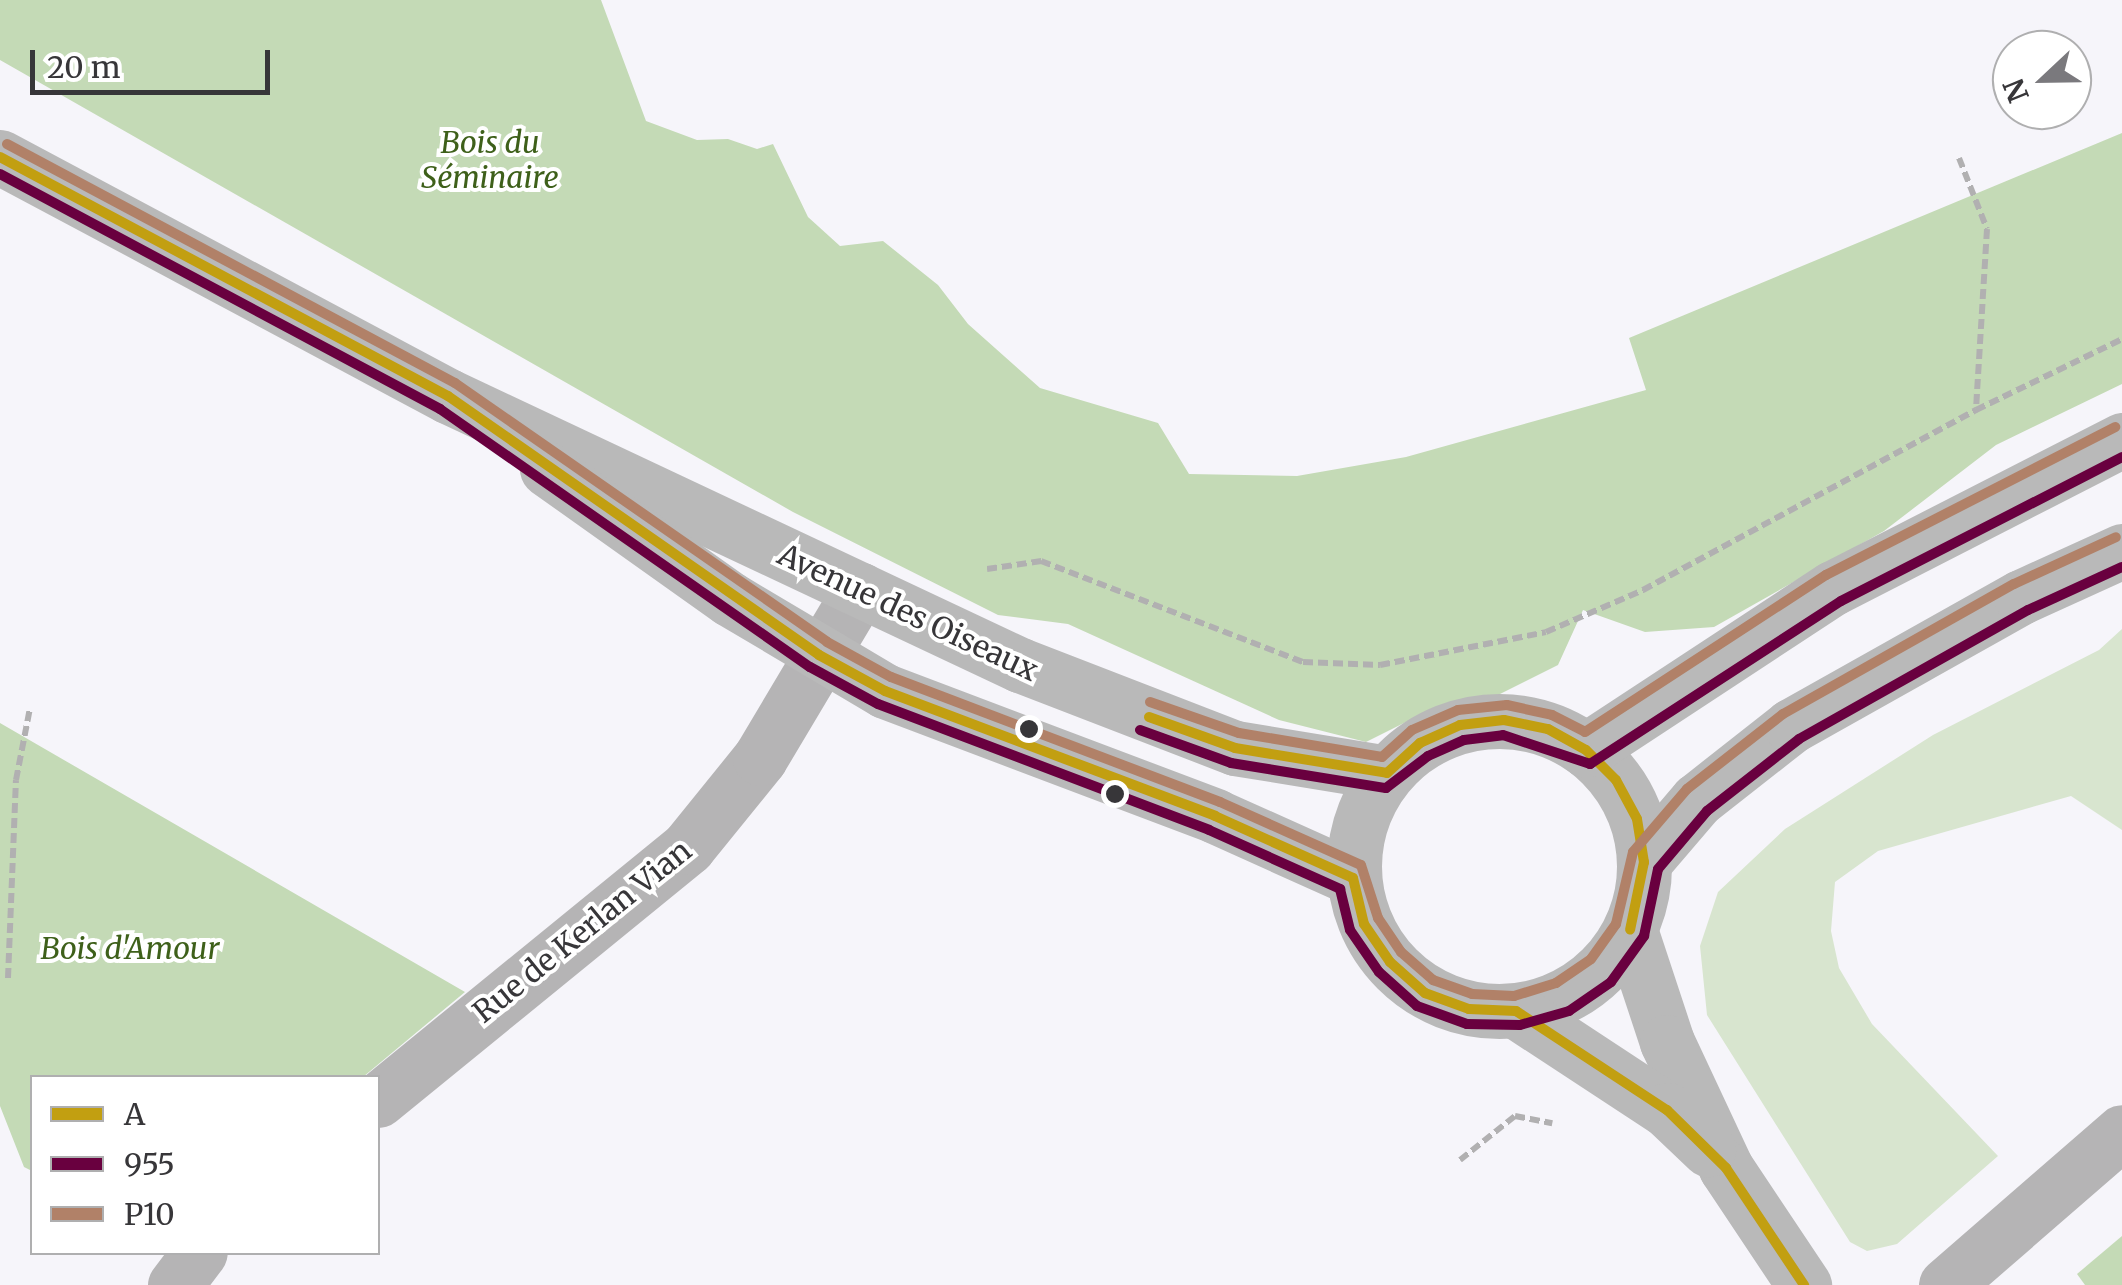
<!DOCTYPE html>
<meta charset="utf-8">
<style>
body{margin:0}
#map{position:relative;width:2122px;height:1285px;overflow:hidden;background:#f6f5fa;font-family:Merriweather,serif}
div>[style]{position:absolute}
.green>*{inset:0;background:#d8e5cf}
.forest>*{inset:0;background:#c4dab6}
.path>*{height:6px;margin-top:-3px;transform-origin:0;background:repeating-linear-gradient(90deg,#b1b0b1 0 10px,transparent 0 15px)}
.minor>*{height:55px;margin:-27.5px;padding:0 27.5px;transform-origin:27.5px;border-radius:27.5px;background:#b5b4b5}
.major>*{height:55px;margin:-27.5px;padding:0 27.5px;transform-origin:27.5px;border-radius:27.5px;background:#b9b9b9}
.major>.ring{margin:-27.5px;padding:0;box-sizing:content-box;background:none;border:55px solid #b9b9b9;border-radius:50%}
.bus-1>*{height:10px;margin:-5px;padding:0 5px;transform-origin:5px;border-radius:5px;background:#c29f11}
.bus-2>*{height:10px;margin:-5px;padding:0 5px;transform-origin:5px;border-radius:5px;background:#69003f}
.bus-3>*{height:10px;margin:-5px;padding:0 5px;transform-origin:5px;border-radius:5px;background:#b18168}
.dots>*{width:28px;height:28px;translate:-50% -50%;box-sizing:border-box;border:5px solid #fff;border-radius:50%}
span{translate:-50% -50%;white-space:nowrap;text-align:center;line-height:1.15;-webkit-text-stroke:8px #fff;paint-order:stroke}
.park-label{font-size:30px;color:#3e601a;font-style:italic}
.street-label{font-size:30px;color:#373639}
.legend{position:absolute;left:30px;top:1075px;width:350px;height:180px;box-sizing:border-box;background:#fff;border:2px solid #afafb0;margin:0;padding:12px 18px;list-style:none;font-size:30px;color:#373639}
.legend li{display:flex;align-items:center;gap:20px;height:50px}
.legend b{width:50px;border:2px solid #afafb0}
.north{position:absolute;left:1992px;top:30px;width:100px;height:100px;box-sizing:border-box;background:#fff;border:2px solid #afafb0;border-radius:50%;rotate:248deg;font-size:28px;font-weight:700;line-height:40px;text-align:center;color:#373639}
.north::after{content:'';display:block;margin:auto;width:35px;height:45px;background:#7a797d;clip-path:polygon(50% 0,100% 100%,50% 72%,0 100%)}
.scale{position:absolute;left:30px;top:50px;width:240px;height:45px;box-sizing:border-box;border:5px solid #373639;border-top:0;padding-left:12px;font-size:30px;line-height:35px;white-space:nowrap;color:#373639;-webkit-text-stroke:8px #fff;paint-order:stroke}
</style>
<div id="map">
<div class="green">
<i style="clip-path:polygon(2122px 629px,2122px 830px,2071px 796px,1878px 851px,1835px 882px,1831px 931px,1839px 968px,1872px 1024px,1998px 1156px,1897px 1244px,1867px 1251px,1850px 1242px,1707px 1015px,1700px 946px,1718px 892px,1785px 829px,1933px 735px,2099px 650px)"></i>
</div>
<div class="forest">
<i style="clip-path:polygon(0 0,601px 0,646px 121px,697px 140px,728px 139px,757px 149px,773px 144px,808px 217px,840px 246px,883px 241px,938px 285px,968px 324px,1040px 388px,1158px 423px,1189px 474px,1297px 476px,1406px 457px,1646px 390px,1629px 338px,2122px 133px,2122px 384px,1996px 445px,1884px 531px,1714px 627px,1645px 632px,1583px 610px,1558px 665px,1488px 700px,1422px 714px,1366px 742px,1279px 720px,1068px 624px,998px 615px,793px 512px,0 60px)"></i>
<i style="clip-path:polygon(0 723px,465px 992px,363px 1077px,32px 1078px,32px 1171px,24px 1167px,0 1106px)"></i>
<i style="clip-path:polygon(2122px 1236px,2122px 1285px,2085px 1285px,2077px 1274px)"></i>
</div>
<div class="path">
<i style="left:1959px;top:158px;width:76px;rotate:68.5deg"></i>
<i style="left:1987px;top:229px;width:180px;rotate:93.5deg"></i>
<i style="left:987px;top:569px;width:55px;rotate:-8.4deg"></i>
<i style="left:1041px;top:561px;width:281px;rotate:21.1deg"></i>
<i style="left:1303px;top:662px;width:77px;rotate:2.2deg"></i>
<i style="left:1380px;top:665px;width:169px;rotate:-11.2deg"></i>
<i style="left:1546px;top:632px;width:106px;rotate:-23.4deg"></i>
<i style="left:1643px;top:590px;width:379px;rotate:-28.4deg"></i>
<i style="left:1976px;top:410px;width:162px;rotate:-25.9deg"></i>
<i style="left:8px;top:978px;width:198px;rotate:-87.7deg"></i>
<i style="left:16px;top:780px;width:73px;rotate:-79deg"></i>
<i style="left:1460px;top:1160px;width:70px;rotate:-38.7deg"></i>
<i style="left:1515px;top:1116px;width:38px;rotate:11deg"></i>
</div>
<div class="minor">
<i style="left:378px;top:1100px;width:400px;rotate:-39.2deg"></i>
<i style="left:688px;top:847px;width:114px;rotate:-51deg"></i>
<i style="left:760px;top:758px;width:196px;rotate:-59.2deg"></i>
<i style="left:175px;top:1285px;width:41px;rotate:-52.9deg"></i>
<i style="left:1946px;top:1285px;width:233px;rotate:-41deg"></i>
</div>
<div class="major">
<i style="left:0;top:157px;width:508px;rotate:28.08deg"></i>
<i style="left:448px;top:396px;width:632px;rotate:25.19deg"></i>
<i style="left:1020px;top:665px;width:230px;rotate:21.1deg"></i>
<i style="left:1235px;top:748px;width:154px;rotate:9.3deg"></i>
<i style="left:547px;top:469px;width:224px;rotate:35.4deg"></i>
<i style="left:730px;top:599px;width:180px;rotate:30.7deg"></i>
<i style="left:885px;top:691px;width:353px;rotate:20.7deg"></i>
<i style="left:1215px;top:816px;width:151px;rotate:24.2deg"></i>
<i class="ring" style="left:1354px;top:721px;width:235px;height:235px"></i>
<i style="left:1586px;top:750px;width:295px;rotate:-33.3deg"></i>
<i style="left:1833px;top:588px;width:325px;rotate:-27.1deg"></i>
<i style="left:1644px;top:862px;width:82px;rotate:-49.5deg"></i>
<i style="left:1697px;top:800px;width:120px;rotate:-38.2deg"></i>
<i style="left:1791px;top:726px;width:264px;rotate:-29.3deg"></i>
<i style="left:2021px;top:597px;width:111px;rotate:-24.5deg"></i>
<i style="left:1630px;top:930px;width:118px;rotate:71.7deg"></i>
<i style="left:1667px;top:1042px;width:139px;rotate:64.9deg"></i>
<i style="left:1726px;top:1168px;width:141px;rotate:56.3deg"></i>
<i style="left:1516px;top:1011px;width:181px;rotate:33.3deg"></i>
<i style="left:1667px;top:1110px;width:57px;rotate:43.6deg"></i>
</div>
<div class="bus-1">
<i style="left:0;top:157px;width:508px;rotate:28.08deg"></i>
<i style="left:448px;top:396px;width:452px;rotate:34.9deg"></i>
<i style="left:819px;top:655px;width:75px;rotate:28.6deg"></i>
<i style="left:885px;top:691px;width:353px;rotate:20.7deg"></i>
<i style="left:1215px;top:816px;width:151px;rotate:24.2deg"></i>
<i style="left:1149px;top:717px;width:91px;rotate:19.8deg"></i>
<i style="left:1235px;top:748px;width:154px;rotate:9.3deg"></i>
<i style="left:1387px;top:773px;width:45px;rotate:-42.3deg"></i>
<i style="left:1420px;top:743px;width:44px;rotate:-24.2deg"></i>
<i style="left:1460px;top:725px;width:44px;rotate:-6.5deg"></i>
<i style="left:1504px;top:720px;width:45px;rotate:11.6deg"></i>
<i style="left:1548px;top:729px;width:43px;rotate:28.9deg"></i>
<i style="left:1586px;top:750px;width:42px;rotate:45deg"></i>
<i style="left:1616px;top:780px;width:44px;rotate:61.7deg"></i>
<i style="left:1637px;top:819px;width:44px;rotate:80.8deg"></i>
<i style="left:1644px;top:862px;width:69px;rotate:101.6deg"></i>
<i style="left:1353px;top:878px;width:47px;rotate:76.6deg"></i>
<i style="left:1364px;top:924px;width:46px;rotate:55.6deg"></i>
<i style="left:1390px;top:962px;width:47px;rotate:41.5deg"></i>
<i style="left:1425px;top:993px;width:47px;rotate:20deg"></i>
<i style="left:1469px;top:1009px;width:47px;rotate:2.4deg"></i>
<i style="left:1516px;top:1011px;width:181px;rotate:33.3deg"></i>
<i style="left:1667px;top:1110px;width:83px;rotate:44.5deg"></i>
<i style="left:1726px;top:1168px;width:141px;rotate:56.3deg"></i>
</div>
<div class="bus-2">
<i style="left:0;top:174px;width:499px;rotate:28.1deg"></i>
<i style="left:440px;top:409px;width:451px;rotate:34.9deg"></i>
<i style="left:810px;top:667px;width:77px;rotate:28.6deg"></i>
<i style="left:878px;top:704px;width:354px;rotate:20.8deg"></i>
<i style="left:1209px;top:830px;width:144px;rotate:24.2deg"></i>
<i style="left:1340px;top:889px;width:42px;rotate:76.3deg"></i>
<i style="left:1350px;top:930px;width:51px;rotate:55.4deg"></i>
<i style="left:1379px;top:972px;width:51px;rotate:41.8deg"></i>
<i style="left:1417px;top:1006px;width:53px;rotate:19.8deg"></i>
<i style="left:1467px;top:1024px;width:53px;rotate:1.1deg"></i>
<i style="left:1520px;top:1025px;width:51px;rotate:-15.9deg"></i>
<i style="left:1569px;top:1011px;width:51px;rotate:-34.6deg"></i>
<i style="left:1611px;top:982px;width:57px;rotate:-54.3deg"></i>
<i style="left:1644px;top:936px;width:68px;rotate:-78.2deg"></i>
<i style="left:1658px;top:869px;width:76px;rotate:-49.8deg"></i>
<i style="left:1707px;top:811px;width:117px;rotate:-38deg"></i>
<i style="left:1799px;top:739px;width:263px;rotate:-29.4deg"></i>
<i style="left:2028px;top:610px;width:103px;rotate:-24.6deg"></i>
<i style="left:1140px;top:730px;width:97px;rotate:19.9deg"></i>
<i style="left:1231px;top:763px;width:157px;rotate:9.2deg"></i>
<i style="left:1386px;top:788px;width:53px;rotate:-37.3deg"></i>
<i style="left:1428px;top:756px;width:39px;rotate:-24deg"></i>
<i style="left:1464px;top:740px;width:39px;rotate:-7deg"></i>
<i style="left:1503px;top:735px;width:92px;rotate:18.4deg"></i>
<i style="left:1590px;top:764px;width:299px;rotate:-33deg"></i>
<i style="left:1841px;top:601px;width:316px;rotate:-27.1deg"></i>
</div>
<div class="bus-3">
<i style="left:7px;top:144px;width:508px;rotate:28.08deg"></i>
<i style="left:455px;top:383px;width:453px;rotate:34.8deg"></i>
<i style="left:827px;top:642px;width:73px;rotate:28.7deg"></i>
<i style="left:891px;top:677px;width:352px;rotate:20.8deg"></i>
<i style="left:1220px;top:802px;width:154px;rotate:24.1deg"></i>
<i style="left:1361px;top:865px;width:56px;rotate:72.2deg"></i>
<i style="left:1378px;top:918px;width:41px;rotate:55.9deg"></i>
<i style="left:1401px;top:952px;width:43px;rotate:41.2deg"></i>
<i style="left:1433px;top:980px;width:41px;rotate:19.7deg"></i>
<i style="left:1472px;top:994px;width:42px;rotate:2.7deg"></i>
<i style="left:1514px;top:996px;width:44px;rotate:-17.2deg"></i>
<i style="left:1556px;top:983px;width:42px;rotate:-34.4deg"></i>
<i style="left:1591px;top:959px;width:43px;rotate:-54.5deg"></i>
<i style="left:1616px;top:924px;width:74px;rotate:-76.7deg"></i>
<i style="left:1633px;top:852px;width:83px;rotate:-49.4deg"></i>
<i style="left:1687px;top:789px;width:122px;rotate:-38deg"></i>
<i style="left:1783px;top:714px;width:265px;rotate:-29.4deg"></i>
<i style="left:2014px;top:584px;width:112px;rotate:-24.7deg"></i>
<i style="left:1150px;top:702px;width:94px;rotate:19.2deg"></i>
<i style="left:1239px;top:733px;width:145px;rotate:9.5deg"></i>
<i style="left:1382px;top:757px;width:40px;rotate:-42deg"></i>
<i style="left:1412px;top:730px;width:50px;rotate:-23.5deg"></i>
<i style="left:1458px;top:710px;width:49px;rotate:-5.8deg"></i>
<i style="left:1507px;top:705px;width:46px;rotate:12.5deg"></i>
<i style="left:1552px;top:715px;width:37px;rotate:27deg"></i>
<i style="left:1585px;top:732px;width:288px;rotate:-33.1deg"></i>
<i style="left:1826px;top:575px;width:325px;rotate:-27.1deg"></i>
</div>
<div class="dots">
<i style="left:1029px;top:729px;background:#373639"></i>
<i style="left:1115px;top:794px;background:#373639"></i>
</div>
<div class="park-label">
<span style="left:490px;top:159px">Bois du<br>Séminaire</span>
<span style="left:130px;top:948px">Bois d'Amour</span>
</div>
<div class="street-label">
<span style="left:908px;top:612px;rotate:25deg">Avenue des Oiseaux</span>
<span style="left:582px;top:931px;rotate:-39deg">Rue de Kerlan Vian</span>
</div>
<ul class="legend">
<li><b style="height:12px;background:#c29f11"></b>A</li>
<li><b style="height:12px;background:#69003f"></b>955</li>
<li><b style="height:12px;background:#b18168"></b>P10</li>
</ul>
<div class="north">N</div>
<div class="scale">20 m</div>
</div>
